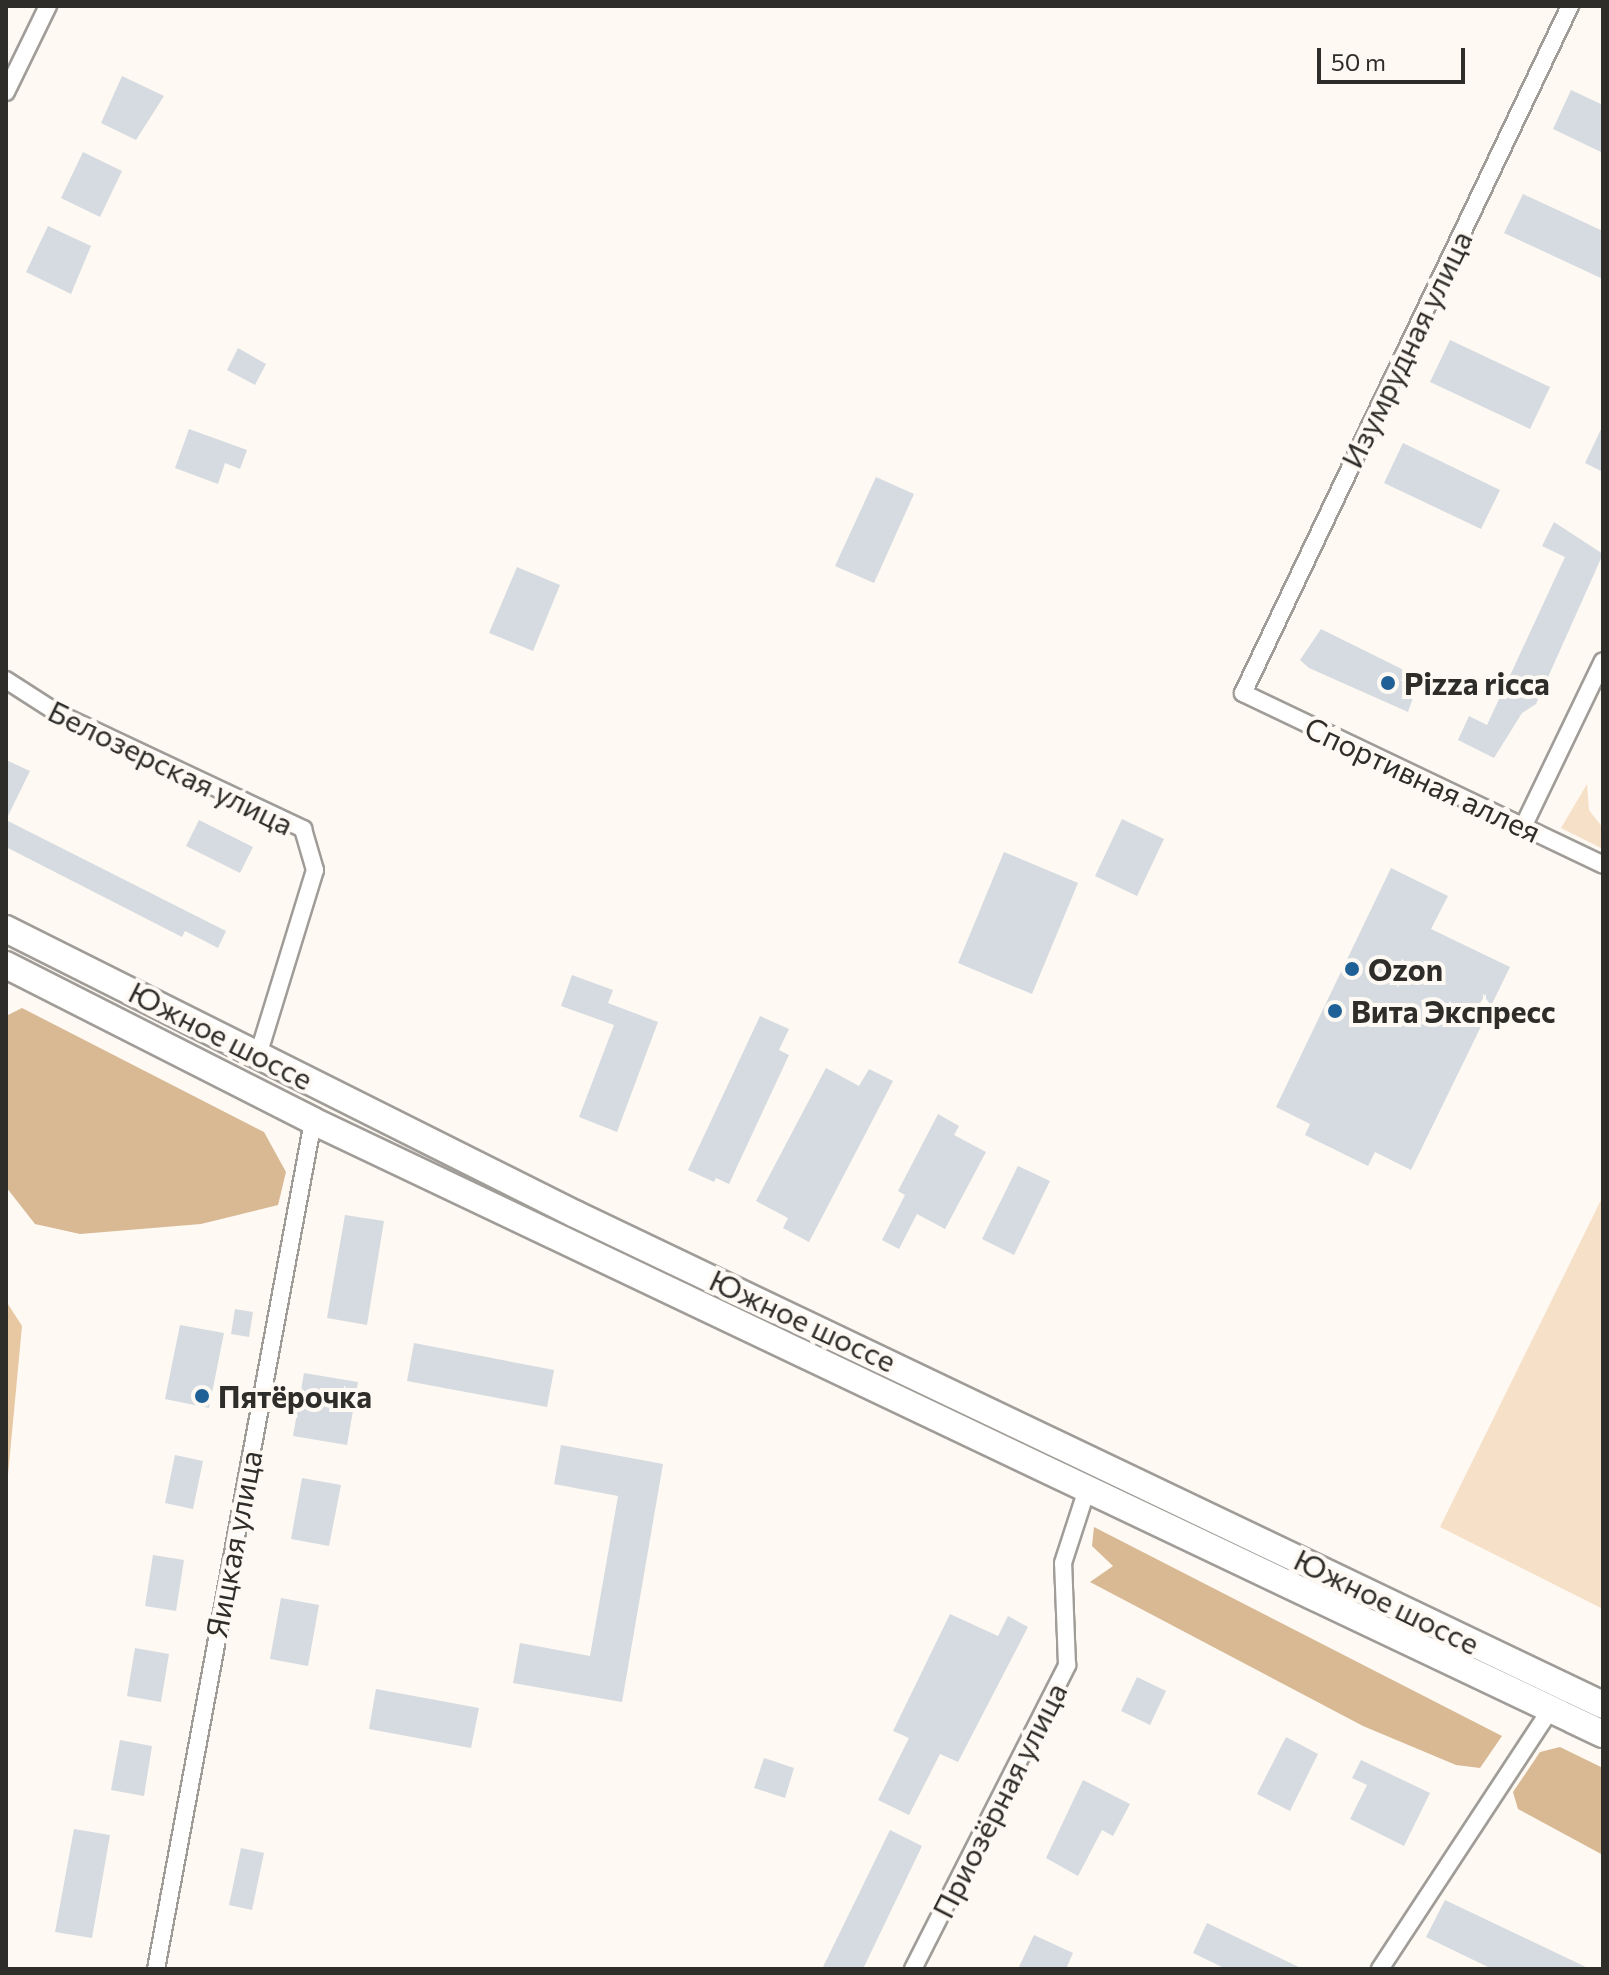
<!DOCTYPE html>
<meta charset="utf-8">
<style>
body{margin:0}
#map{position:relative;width:1609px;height:1975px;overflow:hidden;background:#fef9f3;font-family:Commissioner,sans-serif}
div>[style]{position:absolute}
.green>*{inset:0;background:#f6e0c7}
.forest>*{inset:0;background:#d8b994}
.water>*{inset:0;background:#e7c8a3}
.building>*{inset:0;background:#d5dbe0}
.roads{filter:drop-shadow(2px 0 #a09c97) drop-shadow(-2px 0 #a09c97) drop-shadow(0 2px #a09c97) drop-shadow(0 -2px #a09c97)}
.minor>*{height:16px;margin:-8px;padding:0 8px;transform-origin:8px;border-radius:8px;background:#fff}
.primary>*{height:26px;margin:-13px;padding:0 13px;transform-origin:13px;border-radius:13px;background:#fff}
.dots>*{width:22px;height:22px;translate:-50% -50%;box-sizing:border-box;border:4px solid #fef9f3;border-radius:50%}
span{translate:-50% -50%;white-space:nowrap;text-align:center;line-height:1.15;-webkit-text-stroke:8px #fef9f3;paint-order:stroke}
.street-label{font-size:30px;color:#2e2d2a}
.poi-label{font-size:30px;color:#2e2d2a;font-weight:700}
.left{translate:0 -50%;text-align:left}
.frame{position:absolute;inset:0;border:8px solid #2e2d2a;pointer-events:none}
.scale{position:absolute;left:1317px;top:48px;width:148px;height:36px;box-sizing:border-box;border:4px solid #2e2d2a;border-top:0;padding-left:10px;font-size:24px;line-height:28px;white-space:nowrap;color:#2e2d2a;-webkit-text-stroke:6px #fef9f3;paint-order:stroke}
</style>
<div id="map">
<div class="green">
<i style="clip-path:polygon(1587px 784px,1589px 810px,1603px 828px,1603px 849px,1561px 828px)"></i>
<i style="clip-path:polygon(1603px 1196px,1603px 1609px,1440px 1527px)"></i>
</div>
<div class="forest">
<i style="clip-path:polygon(22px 1008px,264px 1132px,286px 1172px,278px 1205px,201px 1224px,80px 1234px,35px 1224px,6px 1187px,6px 1016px)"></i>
<i style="clip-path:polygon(1094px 1527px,1502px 1736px,1480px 1768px,1456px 1765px,1363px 1726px,1090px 1582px,1113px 1566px,1092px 1546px)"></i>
<i style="clip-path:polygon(1560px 1747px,1603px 1768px,1603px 1855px,1518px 1809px,1513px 1792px,1540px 1752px)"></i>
</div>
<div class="water">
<i style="clip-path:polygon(6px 1301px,22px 1326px,6px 1496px)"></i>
</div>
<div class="building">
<i style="clip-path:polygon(122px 76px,164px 96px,136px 140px,101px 123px)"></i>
<i style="clip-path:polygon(1571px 90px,1603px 105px,1603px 153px,1553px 129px)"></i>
<i style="clip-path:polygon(83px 152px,122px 171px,100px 217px,61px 198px)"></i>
<i style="clip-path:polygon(1523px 194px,1603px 231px,1603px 279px,1504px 233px)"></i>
<i style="clip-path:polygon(48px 226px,91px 246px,71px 294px,26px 272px)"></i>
<i style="clip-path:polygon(1450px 340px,1550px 387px,1530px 429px,1430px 382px)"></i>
<i style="clip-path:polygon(238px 348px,266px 364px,255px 385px,227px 370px)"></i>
<i style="clip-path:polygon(1603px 425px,1603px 472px,1585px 463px)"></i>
<i style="clip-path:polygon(189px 429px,247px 450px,240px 469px,225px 463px,218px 484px,175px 468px)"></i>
<i style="clip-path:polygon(1403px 443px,1500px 490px,1481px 529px,1384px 483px)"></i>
<i style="clip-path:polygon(876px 477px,914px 494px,874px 583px,835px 566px)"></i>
<i style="clip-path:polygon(1554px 522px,1603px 554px,1536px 704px,1522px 713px,1494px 758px,1458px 740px,1469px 716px,1487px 725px,1565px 557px,1542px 546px)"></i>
<i style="clip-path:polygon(517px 567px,560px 585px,533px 651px,489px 633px)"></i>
<i style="clip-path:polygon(1321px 629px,1420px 678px,1408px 712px,1309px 668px,1300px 660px)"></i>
<i style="clip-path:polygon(6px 760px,30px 771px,6px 820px,226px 931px,218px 948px,185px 931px,182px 937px,6px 847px)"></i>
<i style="clip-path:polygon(1122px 819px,1164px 839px,1137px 896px,1095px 876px)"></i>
<i style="clip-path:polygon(199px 820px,253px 847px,240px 873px,186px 846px)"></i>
<i style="clip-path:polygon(1004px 852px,1078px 883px,1032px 994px,958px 963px)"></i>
<i style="clip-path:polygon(1391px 868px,1448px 896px,1431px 929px,1510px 967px,1411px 1170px,1375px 1152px,1368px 1166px,1305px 1135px,1310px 1124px,1276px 1107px)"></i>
<i style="clip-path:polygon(572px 975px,613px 990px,608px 1003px,658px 1022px,617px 1132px,579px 1117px,614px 1025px,561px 1006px)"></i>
<i style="clip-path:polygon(760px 1016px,789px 1029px,779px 1050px,789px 1055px,729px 1184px,716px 1178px,714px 1182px,688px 1170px)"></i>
<i style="clip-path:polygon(826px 1068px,859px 1086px,869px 1069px,893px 1081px,809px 1242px,783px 1228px,788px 1218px,756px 1201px)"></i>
<i style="clip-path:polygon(938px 1114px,959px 1126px,954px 1135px,986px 1152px,945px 1229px,917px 1214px,899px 1249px,882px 1240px,905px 1195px,898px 1191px)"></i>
<i style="clip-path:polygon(1018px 1166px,1050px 1181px,1014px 1255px,982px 1239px)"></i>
<i style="clip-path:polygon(345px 1215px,384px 1221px,367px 1325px,327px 1318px)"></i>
<i style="clip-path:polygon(235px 1309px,253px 1312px,249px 1337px,231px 1334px)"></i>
<i style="clip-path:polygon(180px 1325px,224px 1333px,209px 1408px,165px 1399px)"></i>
<i style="clip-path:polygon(414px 1343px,554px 1370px,547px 1407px,407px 1381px)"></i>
<i style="clip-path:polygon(304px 1373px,358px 1382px,347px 1445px,293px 1436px)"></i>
<i style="clip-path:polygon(561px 1445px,663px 1464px,622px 1702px,513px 1683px,520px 1643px,590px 1656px,618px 1496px,554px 1484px)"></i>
<i style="clip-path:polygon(175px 1455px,203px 1461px,193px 1509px,165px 1503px)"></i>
<i style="clip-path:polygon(302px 1478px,341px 1485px,329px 1546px,291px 1539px)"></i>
<i style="clip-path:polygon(153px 1555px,184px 1560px,176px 1611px,145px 1606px)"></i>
<i style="clip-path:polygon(281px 1598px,319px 1605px,308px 1666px,270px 1659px)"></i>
<i style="clip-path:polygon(950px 1614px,998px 1636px,1008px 1616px,1028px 1627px,958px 1762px,940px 1754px,909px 1815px,878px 1800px,909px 1738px,893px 1731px)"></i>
<i style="clip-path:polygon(135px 1648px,169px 1654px,161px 1702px,127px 1696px)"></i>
<i style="clip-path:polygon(1137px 1677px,1166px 1691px,1150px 1725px,1121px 1711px)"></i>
<i style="clip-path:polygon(376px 1689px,479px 1708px,471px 1748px,369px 1729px)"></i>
<i style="clip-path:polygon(1286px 1737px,1318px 1754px,1290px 1811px,1257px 1794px)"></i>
<i style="clip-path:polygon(120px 1740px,152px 1746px,144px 1796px,111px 1790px)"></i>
<i style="clip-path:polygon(764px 1758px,794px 1768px,785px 1798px,754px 1788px)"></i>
<i style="clip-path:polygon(1361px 1760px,1430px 1793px,1404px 1846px,1350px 1819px,1367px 1785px,1352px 1778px)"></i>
<i style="clip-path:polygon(1083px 1780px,1130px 1804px,1113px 1836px,1102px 1830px,1078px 1876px,1046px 1858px)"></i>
<i style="clip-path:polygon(74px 1829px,110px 1835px,92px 1938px,55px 1932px)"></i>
<i style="clip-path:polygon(890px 1830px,922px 1846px,863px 1969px,822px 1969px)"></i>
<i style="clip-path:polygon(241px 1848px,264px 1853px,252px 1910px,229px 1905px)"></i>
<i style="clip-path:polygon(1445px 1900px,1590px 1969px,1492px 1969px,1426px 1937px)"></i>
<i style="clip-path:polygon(1207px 1923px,1303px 1969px,1226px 1969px,1193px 1953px)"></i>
<i style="clip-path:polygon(1034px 1935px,1073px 1953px,1066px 1969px,1018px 1969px)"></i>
</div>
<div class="roads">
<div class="minor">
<i style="left:1570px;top:6px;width:761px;rotate:115.45deg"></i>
<i style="left:1243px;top:693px;width:399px;rotate:25.5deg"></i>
<i style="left:6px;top:92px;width:96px;rotate:-64deg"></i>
<i style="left:6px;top:680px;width:63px;rotate:32.7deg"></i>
<i style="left:59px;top:714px;width:270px;rotate:25.2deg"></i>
<i style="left:303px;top:829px;width:43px;rotate:73.7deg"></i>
<i style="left:315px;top:870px;width:190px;rotate:107.1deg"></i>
<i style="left:1523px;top:827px;width:184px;rotate:-64.3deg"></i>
<i style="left:156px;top:1969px;width:862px;rotate:-79.51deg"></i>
<i style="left:913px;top:1969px;width:341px;rotate:-63.1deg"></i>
<i style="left:1067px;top:1665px;width:102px;rotate:-92.2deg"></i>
<i style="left:1063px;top:1563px;width:81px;rotate:-72deg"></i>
<i style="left:1380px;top:1969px;width:313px;rotate:-56.7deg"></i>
</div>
<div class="primary">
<i style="left:6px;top:929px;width:636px;rotate:26.61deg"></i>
<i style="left:575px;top:1214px;width:1139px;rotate:25.53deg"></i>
<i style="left:6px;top:965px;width:344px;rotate:26.9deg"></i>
<i style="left:313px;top:1121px;width:1428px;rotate:25.42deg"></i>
</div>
</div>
<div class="dots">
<i style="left:1388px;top:683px;background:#1f6196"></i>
<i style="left:1352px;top:969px;background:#1f6196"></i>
<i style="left:1335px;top:1011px;background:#1f6196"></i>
<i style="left:202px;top:1396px;background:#1f6196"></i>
</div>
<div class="street-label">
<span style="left:1406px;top:349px;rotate:-64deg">Изумрудная улица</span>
<span style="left:171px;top:767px;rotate:26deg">Белозерская улица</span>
<span style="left:1423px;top:779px;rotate:25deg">Спортивная аллея</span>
<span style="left:221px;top:1035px;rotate:27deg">Южное шоссе</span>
<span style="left:803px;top:1320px;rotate:25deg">Южное шоссе</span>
<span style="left:233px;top:1544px;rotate:-79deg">Яицкая улица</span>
<span style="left:1387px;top:1601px;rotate:26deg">Южное шоссе</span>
<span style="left:999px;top:1800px;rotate:-63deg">Приозёрная улица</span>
</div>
<div class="poi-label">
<span class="left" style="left:1404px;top:683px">Pizza ricca</span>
<span class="left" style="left:1368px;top:969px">Ozon</span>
<span class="left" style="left:1351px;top:1011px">Вита Экспресс</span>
<span class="left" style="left:218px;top:1396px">Пятёрочка</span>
</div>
<div class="frame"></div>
<div class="scale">50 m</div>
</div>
